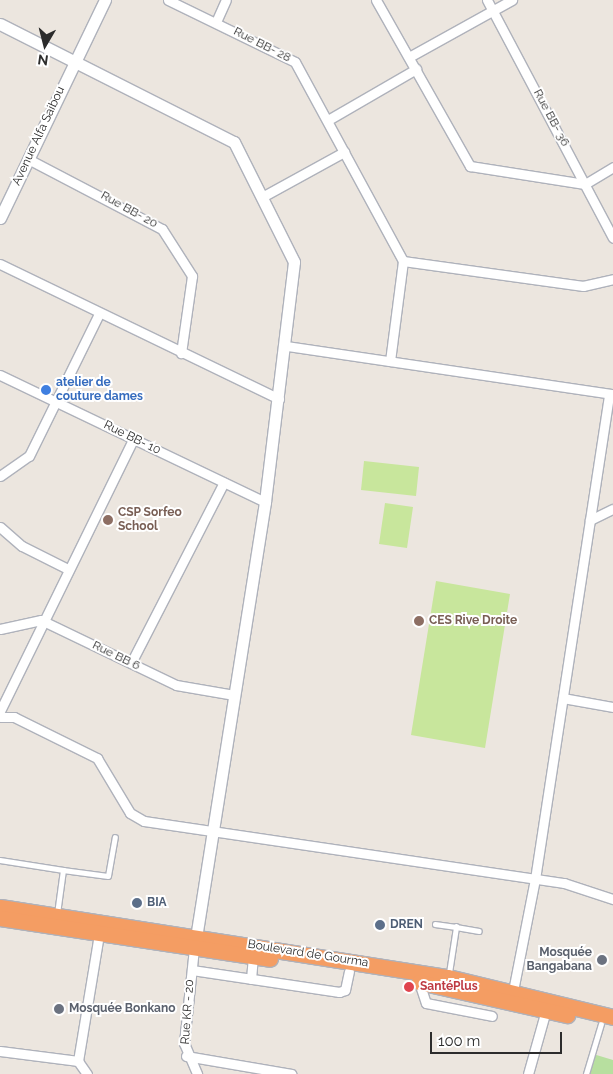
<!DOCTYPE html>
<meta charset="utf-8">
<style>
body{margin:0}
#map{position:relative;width:613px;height:1074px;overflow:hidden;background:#ece6df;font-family:Raleway,sans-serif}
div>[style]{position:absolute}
.green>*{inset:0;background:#b7df9f}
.pitch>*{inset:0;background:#c8e69c}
.roads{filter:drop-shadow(1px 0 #afb2bb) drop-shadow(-1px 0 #afb2bb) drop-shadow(0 1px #afb2bb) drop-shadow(0 -1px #afb2bb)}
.lane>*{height:4.5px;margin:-2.25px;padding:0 2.25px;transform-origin:2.25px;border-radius:2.25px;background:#fff}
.street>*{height:9px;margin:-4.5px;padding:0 4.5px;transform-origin:4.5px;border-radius:4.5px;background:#fff}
.secondary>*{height:11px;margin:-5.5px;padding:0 5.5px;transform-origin:5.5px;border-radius:5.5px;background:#fff}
.highway>*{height:15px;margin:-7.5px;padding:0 7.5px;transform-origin:7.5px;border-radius:7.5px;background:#f49d63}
.dots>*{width:14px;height:14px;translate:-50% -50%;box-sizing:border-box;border:2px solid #fff;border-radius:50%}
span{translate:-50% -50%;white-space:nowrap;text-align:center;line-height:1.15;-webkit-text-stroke:4px #fff;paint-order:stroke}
.street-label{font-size:12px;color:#2c2c2c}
.shop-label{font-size:12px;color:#366cbe;font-weight:700}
.left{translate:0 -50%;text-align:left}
.education-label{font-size:12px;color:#785e54;font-weight:700}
.service-label{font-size:12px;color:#4e5e75;font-weight:700}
.worship-label{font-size:12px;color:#5b616d;font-weight:700}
.right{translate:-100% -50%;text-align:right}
.health-label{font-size:12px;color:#be3a42;font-weight:700}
.north{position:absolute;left:20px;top:20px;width:50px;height:50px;-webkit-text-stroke:4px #fff;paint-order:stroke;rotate:188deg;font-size:14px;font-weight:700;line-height:20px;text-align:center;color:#2c2c2c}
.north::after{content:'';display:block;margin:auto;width:18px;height:22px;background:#2c2c2c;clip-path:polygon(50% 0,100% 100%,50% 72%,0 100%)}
.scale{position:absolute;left:430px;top:1032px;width:132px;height:22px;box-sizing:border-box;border:2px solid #2c2c2c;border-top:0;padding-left:6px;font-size:15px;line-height:18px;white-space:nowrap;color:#2c2c2c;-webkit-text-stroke:4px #fff;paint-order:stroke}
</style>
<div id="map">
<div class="green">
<i style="clip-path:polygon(593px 1054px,613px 1060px,613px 1074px,587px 1074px)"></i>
</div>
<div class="pitch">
<i style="clip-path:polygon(364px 461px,419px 467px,416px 496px,361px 490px)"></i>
<i style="clip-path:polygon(385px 503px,413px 507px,407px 548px,379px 544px)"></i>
<i style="clip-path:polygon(436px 581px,510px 594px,485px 748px,411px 735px)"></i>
</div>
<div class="roads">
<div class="lane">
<i style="left:0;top:860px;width:64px;rotate:9deg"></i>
<i style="left:57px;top:914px;width:44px;rotate:-82.2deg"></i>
<i style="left:63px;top:870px;width:45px;rotate:7.6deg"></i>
<i style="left:108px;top:876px;width:39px;rotate:-80deg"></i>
<i style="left:435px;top:924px;width:21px;rotate:8deg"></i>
<i style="left:449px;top:973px;width:47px;rotate:-81.3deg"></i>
<i style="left:456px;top:927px;width:23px;rotate:10deg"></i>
<i style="left:586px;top:1074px;width:52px;rotate:-73.3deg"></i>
</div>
<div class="street">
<i style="left:168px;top:0;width:141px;rotate:26deg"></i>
<i style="left:295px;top:62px;width:226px;rotate:61.5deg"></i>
<i style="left:403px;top:261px;width:182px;rotate:7.9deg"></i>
<i style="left:583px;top:286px;width:31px;rotate:-13deg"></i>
<i style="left:376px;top:0;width:191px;rotate:60.5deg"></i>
<i style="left:470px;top:166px;width:116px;rotate:8.9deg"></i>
<i style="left:585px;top:184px;width:33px;rotate:-31deg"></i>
<i style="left:487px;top:0;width:269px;rotate:62.1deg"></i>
<i style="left:216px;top:22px;width:24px;rotate:-66deg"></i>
<i style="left:409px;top:57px;width:118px;rotate:-29deg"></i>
<i style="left:328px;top:120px;width:102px;rotate:-30.1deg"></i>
<i style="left:28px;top:159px;width:151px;rotate:27.6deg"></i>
<i style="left:162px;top:229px;width:56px;rotate:57.4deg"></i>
<i style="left:192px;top:276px;width:78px;rotate:98.1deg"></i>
<i style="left:262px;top:197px;width:94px;rotate:-28.8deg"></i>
<i style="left:0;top:264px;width:310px;rotate:25.8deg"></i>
<i style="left:287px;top:346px;width:330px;rotate:8.4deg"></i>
<i style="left:390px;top:361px;width:101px;rotate:-82.6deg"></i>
<i style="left:0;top:375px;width:294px;rotate:25.6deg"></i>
<i style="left:0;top:476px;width:35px;rotate:-35deg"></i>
<i style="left:29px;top:456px;width:158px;rotate:-63.8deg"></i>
<i style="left:590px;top:520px;width:25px;rotate:-26deg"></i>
<i style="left:0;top:527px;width:29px;rotate:41deg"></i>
<i style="left:22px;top:546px;width:49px;rotate:26.6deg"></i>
<i style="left:0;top:629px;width:42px;rotate:-12.4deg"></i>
<i style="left:41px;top:620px;width:150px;rotate:25.7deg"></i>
<i style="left:176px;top:685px;width:59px;rotate:9.8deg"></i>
<i style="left:131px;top:663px;width:203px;rotate:-62.8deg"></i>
<i style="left:563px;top:698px;width:51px;rotate:10.2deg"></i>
<i style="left:0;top:711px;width:303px;rotate:-63.9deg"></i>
<i style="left:0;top:717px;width:14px"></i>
<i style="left:14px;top:717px;width:93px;rotate:26.3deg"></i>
<i style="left:97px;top:758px;width:64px;rotate:59deg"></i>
<i style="left:130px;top:813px;width:16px;rotate:30deg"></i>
<i style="left:144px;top:821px;width:425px;rotate:8.4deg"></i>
<i style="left:564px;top:883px;width:52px;rotate:18.1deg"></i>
<i style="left:194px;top:948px;width:96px;rotate:96deg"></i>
<i style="left:184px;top:1043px;width:34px;rotate:67deg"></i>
<i style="left:192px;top:970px;width:149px;rotate:8.5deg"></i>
<i style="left:339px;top:992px;width:6px;rotate:-18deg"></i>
<i style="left:345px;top:990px;width:19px;rotate:-78deg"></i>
<i style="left:251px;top:979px;width:22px;rotate:-85deg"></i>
<i style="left:419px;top:982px;width:22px;rotate:72deg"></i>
<i style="left:426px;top:1003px;width:67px;rotate:11.1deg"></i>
<i style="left:513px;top:991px;width:114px;rotate:-78.9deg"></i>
<i style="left:535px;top:879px;width:489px;rotate:-81.3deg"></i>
<i style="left:0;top:1051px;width:79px;rotate:7.3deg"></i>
<i style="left:186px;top:1056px;width:107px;rotate:9.7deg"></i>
<i style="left:87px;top:1074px;width:16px;rotate:-125deg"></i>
<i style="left:78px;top:1061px;width:129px;rotate:-80.6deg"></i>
<i style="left:528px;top:1074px;width:66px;rotate:-74.3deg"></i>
</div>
<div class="secondary">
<i style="left:0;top:24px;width:262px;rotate:26.8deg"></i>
<i style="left:234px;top:142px;width:134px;rotate:63.4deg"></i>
<i style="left:294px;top:262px;width:242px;rotate:96.9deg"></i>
<i style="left:265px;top:502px;width:440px;rotate:99deg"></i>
<i style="left:0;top:218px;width:242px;rotate:-64.3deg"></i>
</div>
<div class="highway">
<i style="left:0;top:907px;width:453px;rotate:8.9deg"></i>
<i style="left:448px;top:977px;width:170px;rotate:13.6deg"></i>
<i style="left:0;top:918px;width:273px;rotate:8.6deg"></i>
<i style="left:419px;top:982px;width:152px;rotate:12.6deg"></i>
</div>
</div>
<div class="dots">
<i style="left:46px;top:390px;background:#3f7fe0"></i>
<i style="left:108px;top:520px;background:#8d6e63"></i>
<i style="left:419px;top:621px;background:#8d6e63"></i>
<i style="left:137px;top:903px;background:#5c6f8a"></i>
<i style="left:380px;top:925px;background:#5c6f8a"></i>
<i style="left:602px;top:960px;background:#6b7280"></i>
<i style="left:409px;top:987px;background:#e0444e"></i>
<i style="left:59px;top:1009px;background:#6b7280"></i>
</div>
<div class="street-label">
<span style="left:262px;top:45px;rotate:27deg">Rue BB- 28</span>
<span style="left:551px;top:118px;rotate:62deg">Rue BB- 36</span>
<span style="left:39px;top:136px;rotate:-65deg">Avenue Alfa Saibou</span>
<span style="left:129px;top:210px;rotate:29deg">Rue BB- 20</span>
<span style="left:132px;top:438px;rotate:26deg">Rue BB- 10</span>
<span style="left:116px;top:656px;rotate:26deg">Rue BB 6</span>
<span style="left:308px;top:954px;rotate:9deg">Boulevard de Gourma</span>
<span style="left:188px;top:1012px;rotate:-86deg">Rue KR - 20</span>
</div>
<div class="shop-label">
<span class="left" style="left:56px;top:390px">atelier de<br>couture dames</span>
</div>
<div class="education-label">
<span class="left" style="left:118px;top:520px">CSP Sorfeo<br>School</span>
<span class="left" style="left:429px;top:621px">CES Rive Droite</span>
</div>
<div class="service-label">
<span class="left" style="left:147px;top:903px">BIA</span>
<span class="left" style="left:390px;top:925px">DREN</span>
</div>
<div class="worship-label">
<span class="right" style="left:592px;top:960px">Mosquée<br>Bangabana</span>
<span class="left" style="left:69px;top:1009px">Mosquée Bonkano</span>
</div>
<div class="health-label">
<span class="left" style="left:420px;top:987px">SantéPlus</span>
</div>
<div class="north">N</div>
<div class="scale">100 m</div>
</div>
